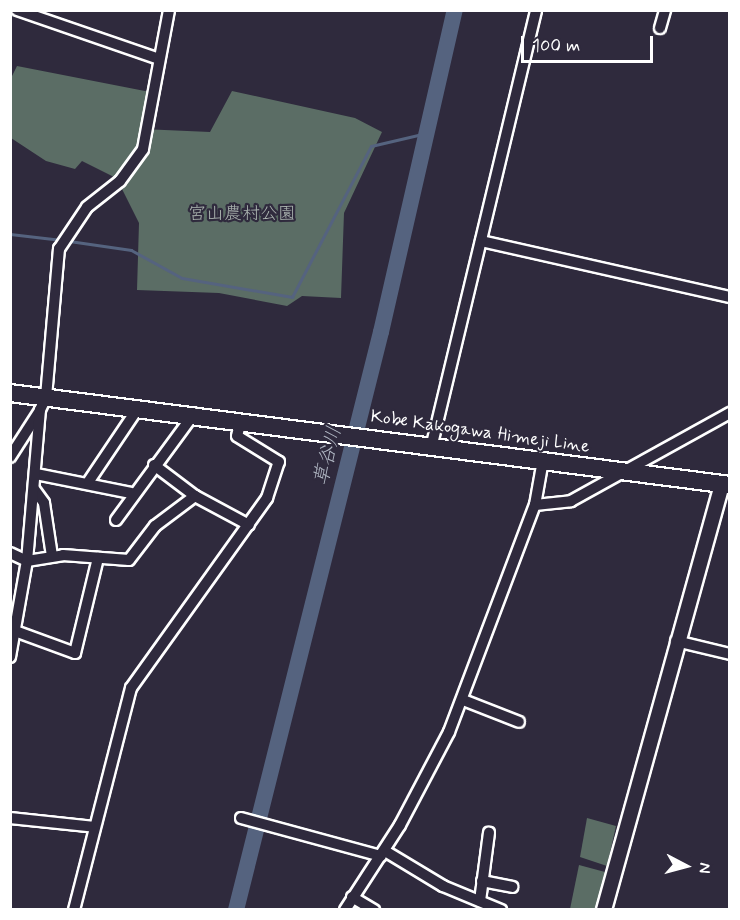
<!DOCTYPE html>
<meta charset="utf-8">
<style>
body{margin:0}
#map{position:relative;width:740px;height:920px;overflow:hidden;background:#2f2a3d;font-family:Mynerve,"Klee One",sans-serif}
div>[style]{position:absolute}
.green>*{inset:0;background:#5b6d65}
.stream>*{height:3px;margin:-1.5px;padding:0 1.5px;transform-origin:1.5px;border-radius:1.5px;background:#55637f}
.river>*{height:16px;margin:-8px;padding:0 8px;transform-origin:8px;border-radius:8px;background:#55637f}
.roads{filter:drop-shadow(2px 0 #fff) drop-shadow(-2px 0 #fff) drop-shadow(0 2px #fff) drop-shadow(0 -2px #fff)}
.minor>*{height:10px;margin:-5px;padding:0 5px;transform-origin:5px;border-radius:5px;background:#2f2a3d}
.tertiary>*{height:14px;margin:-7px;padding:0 7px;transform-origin:7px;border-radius:7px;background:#2f2a3d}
.primary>*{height:16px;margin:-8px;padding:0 8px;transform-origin:8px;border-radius:8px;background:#2f2a3d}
span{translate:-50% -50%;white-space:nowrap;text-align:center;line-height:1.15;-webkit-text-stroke:4.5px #2f2a3d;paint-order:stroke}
.park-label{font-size:18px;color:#adb6b2}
.street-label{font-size:18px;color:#fff}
.water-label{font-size:20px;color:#b2b9c5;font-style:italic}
.frame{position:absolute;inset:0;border:12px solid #fff;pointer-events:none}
.north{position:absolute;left:656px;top:836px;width:60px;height:60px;-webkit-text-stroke:4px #2f2a3d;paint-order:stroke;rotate:96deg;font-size:16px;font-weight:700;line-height:24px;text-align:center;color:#fff}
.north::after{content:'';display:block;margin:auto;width:21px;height:27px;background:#fff;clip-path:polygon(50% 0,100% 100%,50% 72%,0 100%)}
.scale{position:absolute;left:521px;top:36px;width:132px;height:27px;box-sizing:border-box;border:3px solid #fff;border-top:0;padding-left:8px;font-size:18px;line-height:21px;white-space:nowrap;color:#fff;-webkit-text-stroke:4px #2f2a3d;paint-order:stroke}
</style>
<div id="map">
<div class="green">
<i style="clip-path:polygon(17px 66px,150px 92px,142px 129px,210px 132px,232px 91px,355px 118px,382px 132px,344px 213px,341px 298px,302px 296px,287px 306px,219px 293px,137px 290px,139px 223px,120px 185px,142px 159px,138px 149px,118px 179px,82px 161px,75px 169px,46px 161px,11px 138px,11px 78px)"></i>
<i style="clip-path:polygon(587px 818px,616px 826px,607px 866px,580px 857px)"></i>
<i style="clip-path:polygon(579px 865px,605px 872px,596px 909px,570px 909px)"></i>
</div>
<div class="stream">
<i style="left:10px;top:234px;width:52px;rotate:6.6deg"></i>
<i style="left:69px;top:241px;width:63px;rotate:8.3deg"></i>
<i style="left:131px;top:250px;width:58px;rotate:28.8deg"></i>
<i style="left:182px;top:278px;width:112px;rotate:9.8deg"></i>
<i style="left:292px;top:297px;width:170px;rotate:-62.4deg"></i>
<i style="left:371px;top:146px;width:57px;rotate:-13.1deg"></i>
</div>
<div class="river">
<i style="left:236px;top:910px;width:596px;rotate:-75.92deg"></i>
<i style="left:381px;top:332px;width:330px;rotate:-77.1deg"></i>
</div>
<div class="roads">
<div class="minor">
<i style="left:17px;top:10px;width:150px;rotate:19deg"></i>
<i style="left:660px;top:28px;width:19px;rotate:-74deg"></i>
<i style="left:481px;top:241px;width:255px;rotate:12.7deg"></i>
<i style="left:432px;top:444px;width:446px;rotate:-76.5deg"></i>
<i style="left:10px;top:457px;width:54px;rotate:-57.2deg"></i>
<i style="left:154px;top:465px;width:51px;rotate:37.1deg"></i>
<i style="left:36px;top:474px;width:97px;rotate:11.3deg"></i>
<i style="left:89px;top:481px;width:88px;rotate:-56.1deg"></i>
<i style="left:34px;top:489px;width:17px;rotate:54deg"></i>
<i style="left:44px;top:503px;width:54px;rotate:81.4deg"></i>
<i style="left:535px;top:505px;width:46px;rotate:-79.9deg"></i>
<i style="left:116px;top:520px;width:132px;rotate:-53.7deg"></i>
<i style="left:10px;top:553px;width:19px;rotate:25deg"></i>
<i style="left:27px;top:561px;width:36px;rotate:-9deg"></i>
<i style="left:63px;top:555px;width:66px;rotate:4.3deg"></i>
<i style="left:129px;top:560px;width:43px;rotate:-52.6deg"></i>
<i style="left:155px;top:526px;width:50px;rotate:-36.9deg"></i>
<i style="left:195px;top:496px;width:61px;rotate:28.2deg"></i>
<i style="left:15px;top:631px;width:64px;rotate:20.1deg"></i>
<i style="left:75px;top:653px;width:98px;rotate:-76.4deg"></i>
<i style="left:676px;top:641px;width:56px;rotate:13.5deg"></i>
<i style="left:10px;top:657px;width:97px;rotate:-80deg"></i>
<i style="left:27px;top:561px;width:152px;rotate:-85.1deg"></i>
<i style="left:40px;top:410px;width:14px;rotate:-65deg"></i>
<i style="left:46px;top:397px;width:149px;rotate:-85deg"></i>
<i style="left:59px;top:249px;width:50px;rotate:-56.3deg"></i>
<i style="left:87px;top:207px;width:42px;rotate:-38.2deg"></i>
<i style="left:120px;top:181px;width:39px;rotate:-54deg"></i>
<i style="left:143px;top:149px;width:141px;rotate:-79.4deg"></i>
<i style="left:463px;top:700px;width:60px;rotate:21.4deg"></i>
<i style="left:10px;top:818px;width:85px;rotate:6deg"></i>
<i style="left:241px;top:818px;width:145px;rotate:15.2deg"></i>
<i style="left:385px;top:851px;width:68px;rotate:31.1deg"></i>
<i style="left:443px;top:886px;width:63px;rotate:22.5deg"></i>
<i style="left:482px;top:881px;width:31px;rotate:11deg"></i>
<i style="left:352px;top:897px;width:26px;rotate:31deg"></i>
<i style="left:480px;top:901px;width:69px;rotate:-82.5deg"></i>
<i style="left:74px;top:910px;width:229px;rotate:-75.6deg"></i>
<i style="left:131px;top:688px;width:234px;rotate:-54.4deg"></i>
<i style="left:267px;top:498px;width:38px;rotate:-72deg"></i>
<i style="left:279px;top:462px;width:49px;rotate:-148.2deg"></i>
<i style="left:237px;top:436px;width:16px;rotate:-76deg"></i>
<i style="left:345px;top:910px;width:101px;rotate:-57.1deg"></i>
<i style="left:400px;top:825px;width:105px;rotate:-62.2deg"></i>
<i style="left:449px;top:732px;width:243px;rotate:-69.3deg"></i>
<i style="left:535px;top:505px;width:36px;rotate:-6deg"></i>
<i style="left:571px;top:501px;width:182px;rotate:-29deg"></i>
</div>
<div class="tertiary">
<i style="left:604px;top:910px;width:442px;rotate:-74.5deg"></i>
</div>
<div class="primary">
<i style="left:10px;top:393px;width:726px;rotate:7.28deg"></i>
</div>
</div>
<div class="park-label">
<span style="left:242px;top:214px">宮山農村公園</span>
</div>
<div class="street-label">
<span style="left:480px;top:432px;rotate:8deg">Kobe Kakogawa Himeji Line</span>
</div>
<div class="water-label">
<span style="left:328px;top:456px;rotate:-76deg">草谷川</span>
</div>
<div class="frame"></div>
<div class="north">N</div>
<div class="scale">100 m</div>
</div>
